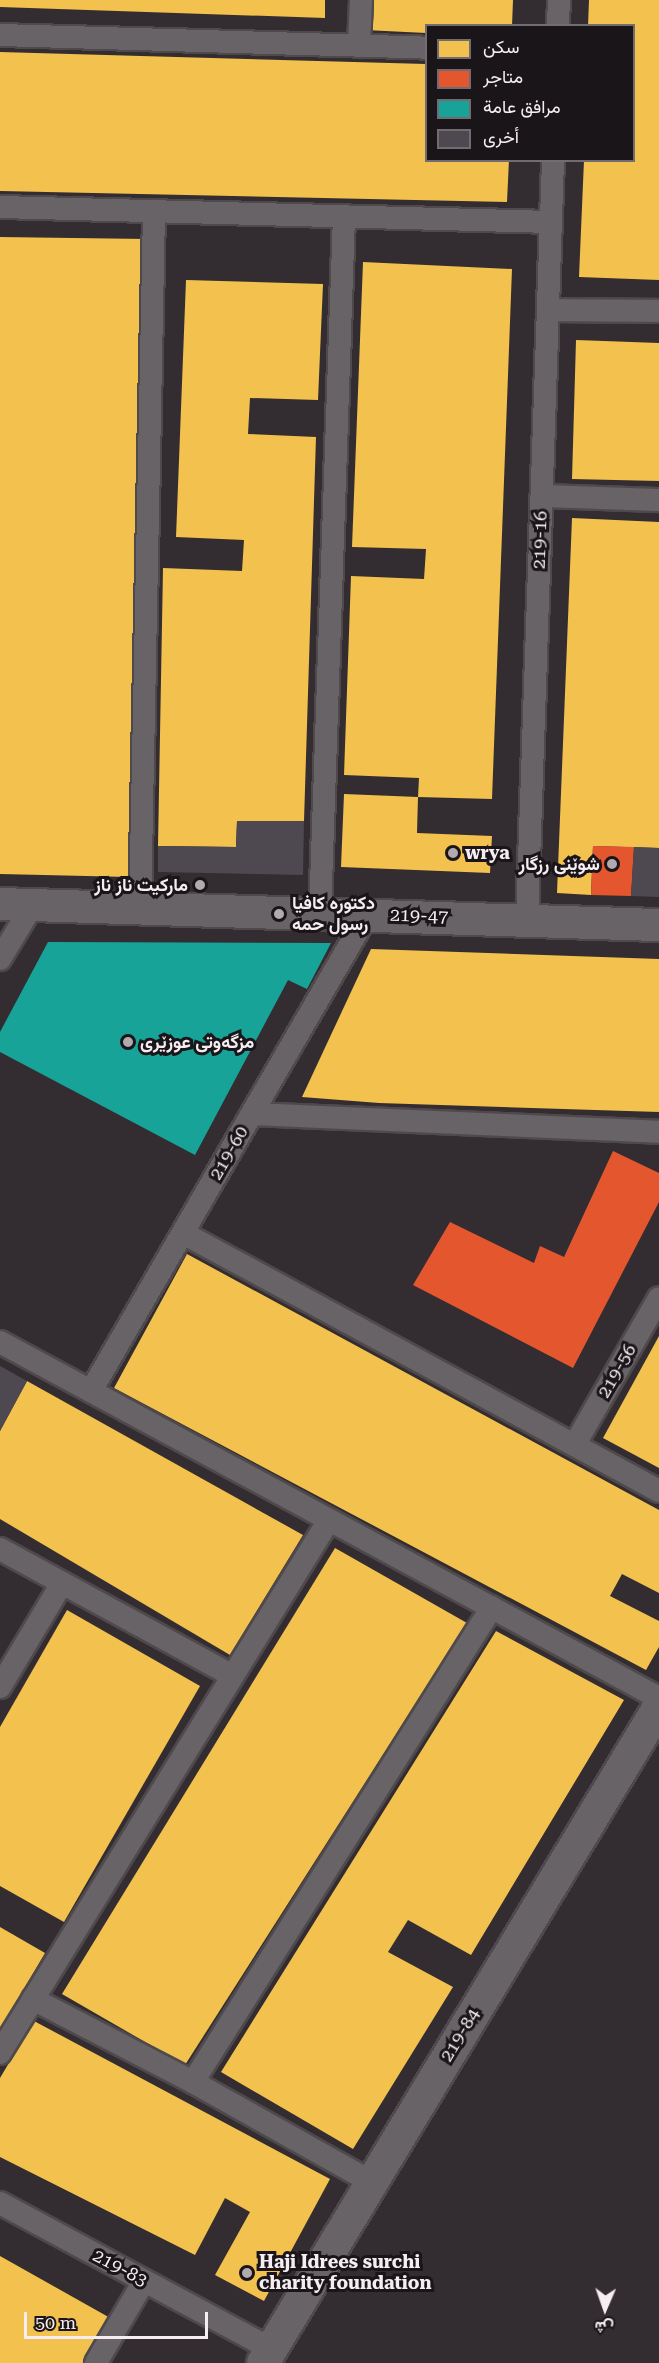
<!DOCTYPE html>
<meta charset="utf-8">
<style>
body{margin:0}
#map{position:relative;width:659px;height:2363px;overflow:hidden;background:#332d31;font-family:"Roboto Serif",Vazirmatn,serif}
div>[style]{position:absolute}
.homes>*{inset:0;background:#f2c14e}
.shops>*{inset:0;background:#e4572e}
.public>*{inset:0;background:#17a398}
.building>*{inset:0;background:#4e4850}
.roads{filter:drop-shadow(2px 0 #4f494c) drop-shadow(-2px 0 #4f494c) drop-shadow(0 2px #4f494c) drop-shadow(0 -2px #4f494c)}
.street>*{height:22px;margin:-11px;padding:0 11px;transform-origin:11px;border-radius:11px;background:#676366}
.secondary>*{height:32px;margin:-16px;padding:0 16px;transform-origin:16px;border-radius:16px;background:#676366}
.dots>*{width:16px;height:16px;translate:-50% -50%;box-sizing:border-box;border:3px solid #1a1518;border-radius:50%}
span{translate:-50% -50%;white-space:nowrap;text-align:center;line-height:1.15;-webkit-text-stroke:6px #1a1518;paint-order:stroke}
.street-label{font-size:18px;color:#f5edf2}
.poi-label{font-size:18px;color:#f5edf2;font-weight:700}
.left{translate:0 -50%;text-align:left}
.right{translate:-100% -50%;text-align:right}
.legend{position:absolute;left:425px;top:24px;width:210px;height:138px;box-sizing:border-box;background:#1a1518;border:2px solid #726b6f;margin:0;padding:8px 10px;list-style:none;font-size:18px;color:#f5edf2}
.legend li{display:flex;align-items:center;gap:12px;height:30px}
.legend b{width:30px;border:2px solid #726b6f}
.north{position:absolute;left:575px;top:2279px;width:60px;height:60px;-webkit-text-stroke:4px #1a1518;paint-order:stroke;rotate:182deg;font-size:16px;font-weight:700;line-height:24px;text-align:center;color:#f5edf2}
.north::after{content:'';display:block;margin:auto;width:21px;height:27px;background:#f5edf2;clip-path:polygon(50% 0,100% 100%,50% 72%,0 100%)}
.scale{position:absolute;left:24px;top:2312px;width:184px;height:27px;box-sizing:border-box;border:3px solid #f5edf2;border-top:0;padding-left:8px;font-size:18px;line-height:21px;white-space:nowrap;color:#f5edf2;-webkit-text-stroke:4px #1a1518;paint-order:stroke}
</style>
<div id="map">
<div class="homes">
<i style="clip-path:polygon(0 0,325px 0,325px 18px,0 7px)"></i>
<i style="clip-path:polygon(367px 0,513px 0,512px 26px,426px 26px,426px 33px,365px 30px)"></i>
<i style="clip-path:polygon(589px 0,659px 0,659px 280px,579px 277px,584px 160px,634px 160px,634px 26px,588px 26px)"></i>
<i style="clip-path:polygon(0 52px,426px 64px,426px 160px,509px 160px,507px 202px,0 191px)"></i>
<i style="clip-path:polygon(0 237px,147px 239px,129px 877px,0 874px)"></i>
<i style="clip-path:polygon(363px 262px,512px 269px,492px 799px,418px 797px,419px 778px,344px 775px,351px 576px,424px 579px,426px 549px,352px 547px)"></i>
<i style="clip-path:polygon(186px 280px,323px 284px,318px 400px,250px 398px,248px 434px,316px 437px,304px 821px,237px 821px,236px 847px,158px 846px,163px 568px,242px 571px,244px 540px,176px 537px)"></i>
<i style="clip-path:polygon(576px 340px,659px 343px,659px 481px,572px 479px)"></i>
<i style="clip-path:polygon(572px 518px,659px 522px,659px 848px,593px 846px,591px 895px,557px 893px)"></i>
<i style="clip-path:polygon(344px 794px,418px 797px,417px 833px,492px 836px,490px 873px,341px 867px)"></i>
<i style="clip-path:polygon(371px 949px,659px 959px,659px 1112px,379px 1103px,302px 1097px)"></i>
<i style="clip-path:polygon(187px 1254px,659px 1510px,659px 1593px,622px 1574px,610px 1596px,659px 1621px,659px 1647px,646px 1670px,114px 1388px)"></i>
<i style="clip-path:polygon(659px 1336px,659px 1468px,603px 1438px)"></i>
<i style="clip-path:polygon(27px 1381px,303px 1535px,230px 1655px,0 1519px,0 1431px)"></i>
<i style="clip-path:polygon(335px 1548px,467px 1623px,185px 2065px,62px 1994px)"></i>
<i style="clip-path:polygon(67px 1610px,200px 1686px,64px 1922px,0 1886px,0 1727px)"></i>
<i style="clip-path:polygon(496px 1631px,624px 1700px,471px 1955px,408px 1920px,388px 1952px,453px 1987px,353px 2149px,221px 2072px)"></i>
<i style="clip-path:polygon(0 1927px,45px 1953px,0 2030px)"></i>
<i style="clip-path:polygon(34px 2021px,330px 2179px,264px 2301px,215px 2275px,250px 2212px,225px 2198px,195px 2255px,0 2157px,0 2078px)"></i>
<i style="clip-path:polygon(0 2256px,112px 2319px,88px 2363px,0 2363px)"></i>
</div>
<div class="shops">
<i style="clip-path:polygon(593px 846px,634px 847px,631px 896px,591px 895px)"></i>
<i style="clip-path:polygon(613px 1151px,659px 1173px,659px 1202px,573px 1368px,413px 1285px,450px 1222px,534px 1263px,540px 1246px,564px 1257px)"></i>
</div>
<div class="public">
<i style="clip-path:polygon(48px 942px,331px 943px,307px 989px,288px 980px,195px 1155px,0 1052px,0 1032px)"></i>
</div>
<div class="building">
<i style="clip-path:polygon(237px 821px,304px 821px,303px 875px,158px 872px,158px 846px,236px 847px)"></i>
<i style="clip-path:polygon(634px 847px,659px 848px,659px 897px,631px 896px)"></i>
<i style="clip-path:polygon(0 1366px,27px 1381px,0 1431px)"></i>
</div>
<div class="roads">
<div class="street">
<i style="left:558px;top:26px;width:26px;rotate:-88deg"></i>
<i style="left:0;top:35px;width:426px;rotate:1.7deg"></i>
<i style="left:359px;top:46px;width:46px;rotate:-87.5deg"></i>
<i style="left:0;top:207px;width:551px;rotate:1.56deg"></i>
<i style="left:548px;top:310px;width:111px;rotate:0.5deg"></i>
<i style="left:542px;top:496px;width:117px;rotate:2deg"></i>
<i style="left:140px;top:909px;width:698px;rotate:-88.85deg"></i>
<i style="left:320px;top:914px;width:698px;rotate:-88.03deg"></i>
<i style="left:527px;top:920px;width:760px;rotate:-88.04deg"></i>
<i style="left:0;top:959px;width:62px;rotate:-58.9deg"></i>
<i style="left:252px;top:1114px;width:407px;rotate:2.5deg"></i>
<i style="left:183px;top:1233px;width:541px;rotate:28.46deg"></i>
<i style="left:0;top:1342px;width:749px;rotate:28.38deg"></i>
<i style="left:91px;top:1391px;width:550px;rotate:-59.89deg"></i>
<i style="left:575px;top:1444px;width:168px;rotate:-60.1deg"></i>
<i style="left:0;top:1549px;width:265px;rotate:28.6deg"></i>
<i style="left:0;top:1687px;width:121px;rotate:-59.2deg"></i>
<i style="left:33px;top:1999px;width:180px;rotate:27.4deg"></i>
<i style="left:193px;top:2082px;width:204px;rotate:29.3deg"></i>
<i style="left:0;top:2053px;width:626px;rotate:-58.31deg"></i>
<i style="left:193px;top:2082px;width:561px;rotate:-57.81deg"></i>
<i style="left:0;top:2203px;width:308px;rotate:28.3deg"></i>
<i style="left:96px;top:2363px;width:95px;rotate:-59.7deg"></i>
</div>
<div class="secondary">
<i style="left:0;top:904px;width:659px;rotate:1.83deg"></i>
<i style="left:263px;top:2363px;width:766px;rotate:-58.88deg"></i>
</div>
</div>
<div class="dots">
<i style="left:453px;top:853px;background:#b1aaae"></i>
<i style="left:612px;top:864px;background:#b1aaae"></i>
<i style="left:200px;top:885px;background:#b1aaae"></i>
<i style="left:279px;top:914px;background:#b1aaae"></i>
<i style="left:128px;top:1042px;background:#b1aaae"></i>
<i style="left:247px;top:2273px;background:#b1aaae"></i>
</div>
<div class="street-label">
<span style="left:540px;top:540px;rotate:-88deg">219-16</span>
<span style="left:419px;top:916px;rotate:2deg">219-47</span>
<span style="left:229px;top:1153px;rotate:-60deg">219-60</span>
<span style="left:617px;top:1371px;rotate:-60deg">219-56</span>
<span style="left:460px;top:2035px;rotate:-59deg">219-84</span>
<span style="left:120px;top:2268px;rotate:28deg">219-83</span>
</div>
<div class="poi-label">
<span class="left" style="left:465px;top:853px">wrya</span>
<span class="right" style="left:600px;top:864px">شوێنی رزگار</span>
<span class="right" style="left:188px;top:885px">ماركيت ناز ناز</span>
<span class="left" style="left:292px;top:914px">دکتورە کافیا<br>رسول حمە</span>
<span class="left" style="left:140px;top:1042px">مزگه‌وتی عوزێری</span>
<span class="left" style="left:259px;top:2273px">Haji Idrees surchi<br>charity foundation</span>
</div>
<ul class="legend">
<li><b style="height:16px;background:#f2c14e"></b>سكن</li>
<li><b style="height:16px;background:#e4572e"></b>متاجر</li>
<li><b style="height:16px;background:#17a398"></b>مرافق عامة</li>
<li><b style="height:16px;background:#4e4850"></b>أخرى</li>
</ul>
<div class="north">ش</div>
<div class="scale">50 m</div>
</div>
